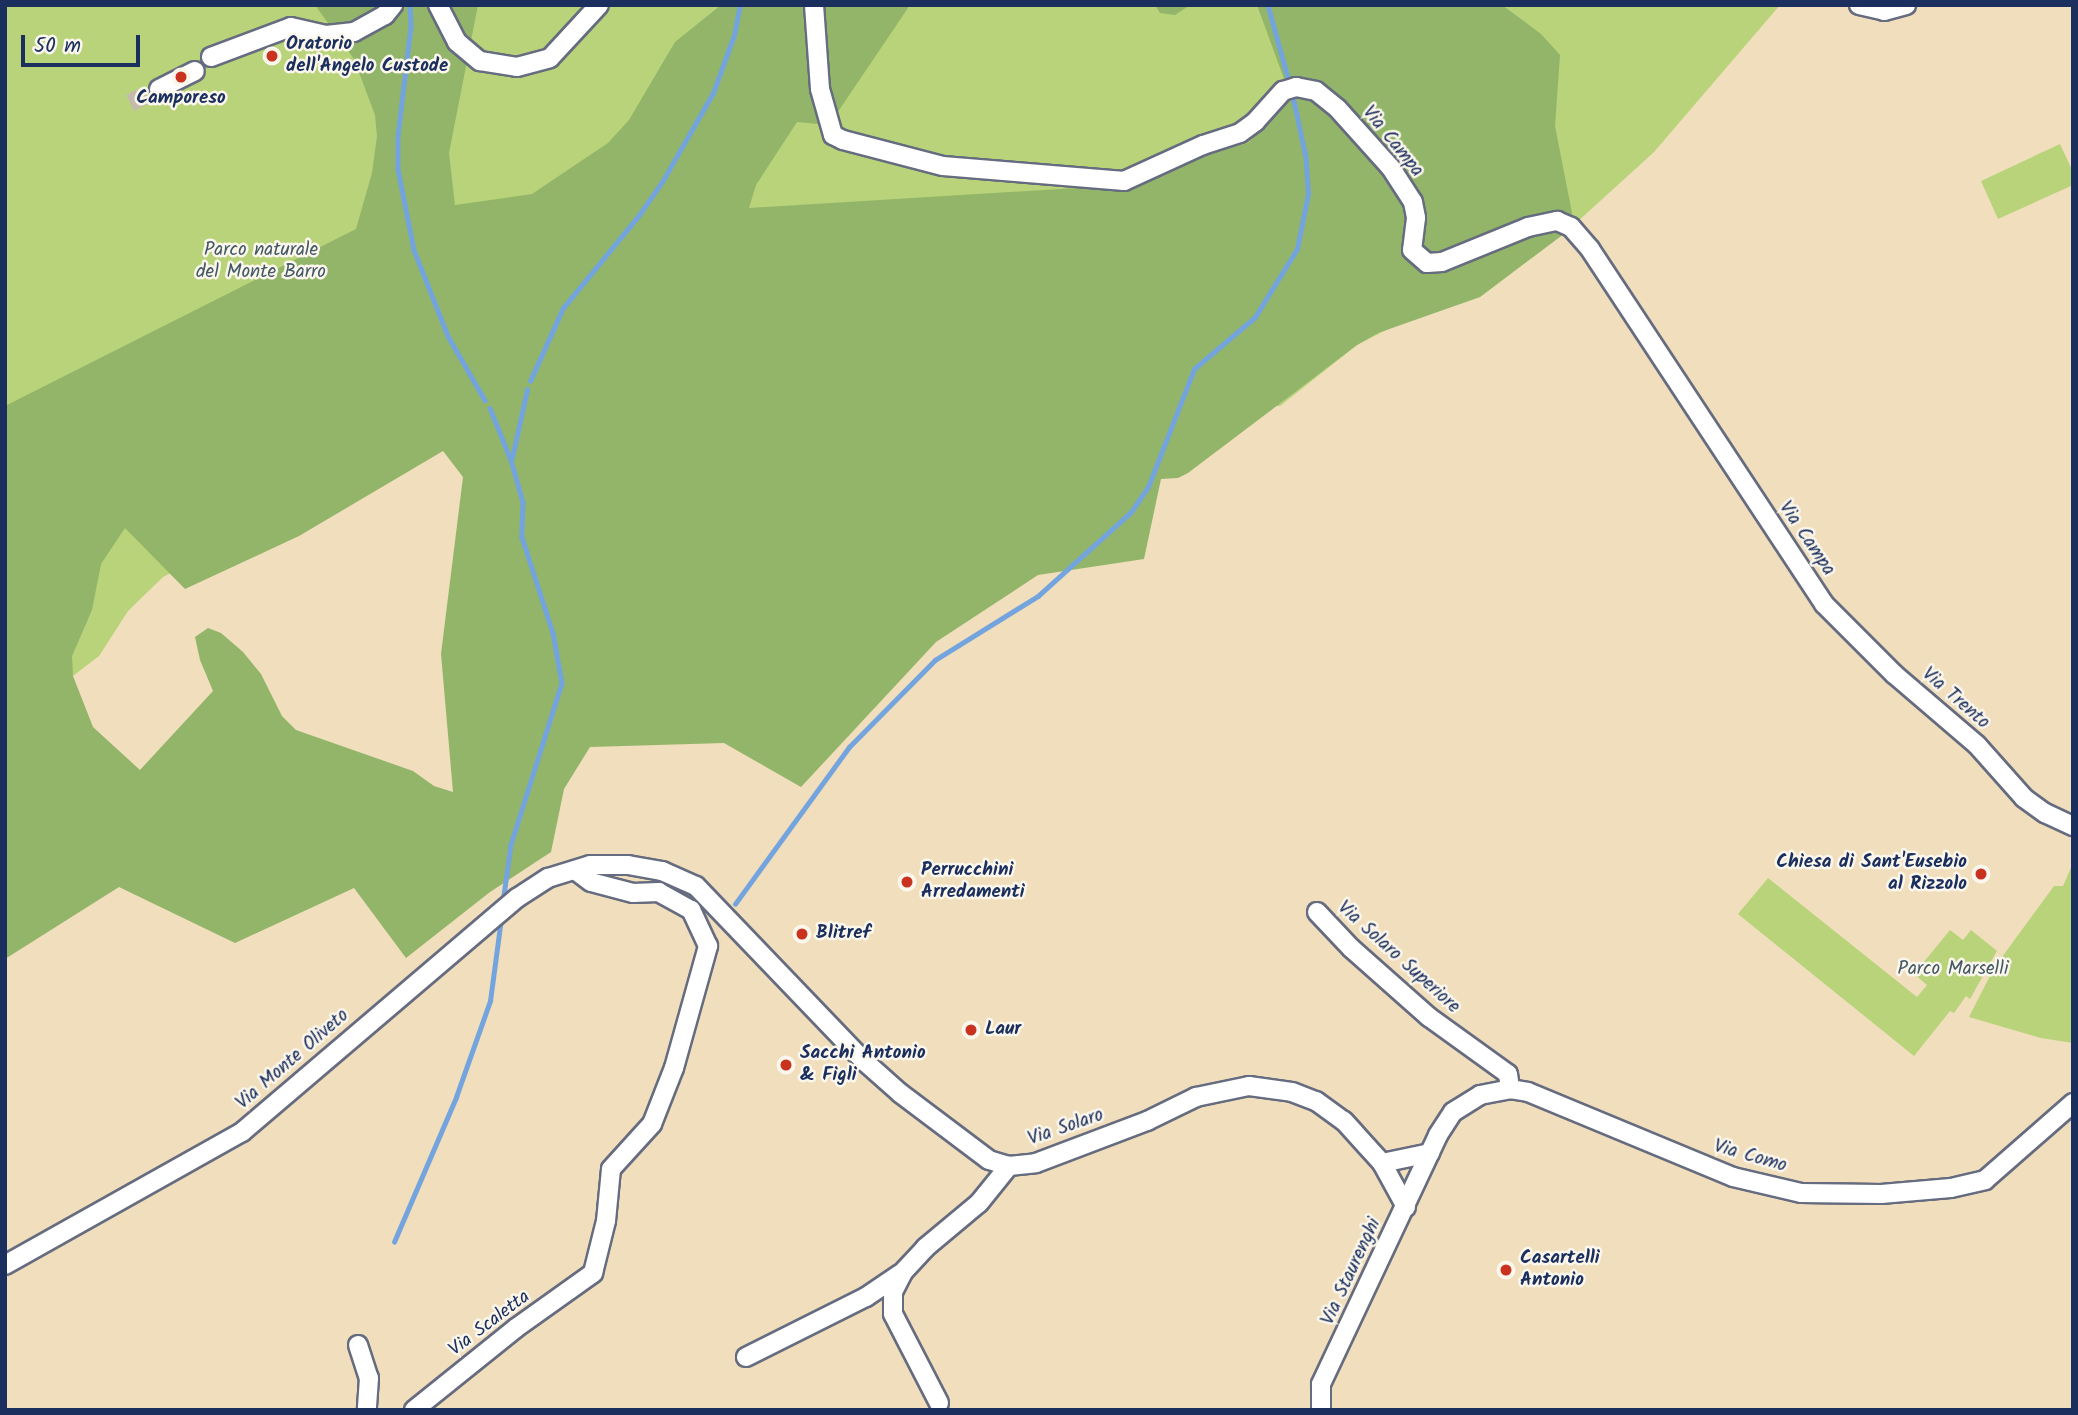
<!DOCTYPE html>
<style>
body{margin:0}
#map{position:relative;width:2078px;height:1415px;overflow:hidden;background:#f0debd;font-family:Kalam,sans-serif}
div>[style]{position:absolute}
.green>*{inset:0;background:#b8d379}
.forest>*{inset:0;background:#92b569}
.stream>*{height:4.5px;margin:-2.25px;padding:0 2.25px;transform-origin:2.25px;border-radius:2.25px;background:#73a4de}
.minor-tunnel>*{height:18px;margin-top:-9px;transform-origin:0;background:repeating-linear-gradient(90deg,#c5bbaa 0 18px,transparent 0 27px)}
.roads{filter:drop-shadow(2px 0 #666c7f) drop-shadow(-2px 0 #666c7f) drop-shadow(0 2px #666c7f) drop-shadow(0 -2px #666c7f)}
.minor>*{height:18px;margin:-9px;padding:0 9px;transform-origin:9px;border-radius:9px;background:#fff}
.dots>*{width:19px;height:19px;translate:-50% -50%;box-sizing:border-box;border:4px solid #fbf7ec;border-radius:50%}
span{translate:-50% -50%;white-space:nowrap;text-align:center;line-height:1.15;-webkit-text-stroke:5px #fbf7ec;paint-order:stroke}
.poi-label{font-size:19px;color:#1b2f5e;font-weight:700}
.left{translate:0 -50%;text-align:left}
.right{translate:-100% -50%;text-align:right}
.street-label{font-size:19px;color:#1b2f5e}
.park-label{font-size:19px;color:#425865}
.frame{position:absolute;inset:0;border:7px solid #1b2f5e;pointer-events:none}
.scale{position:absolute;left:21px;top:35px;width:119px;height:32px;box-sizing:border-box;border:4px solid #1b2f5e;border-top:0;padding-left:9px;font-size:21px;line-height:24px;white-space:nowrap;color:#1b2f5e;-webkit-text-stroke:5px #fbf7ec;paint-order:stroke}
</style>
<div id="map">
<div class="green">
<i style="clip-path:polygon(5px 5px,1780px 5px,1654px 152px,1565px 233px,1480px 297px,1394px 326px,1357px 345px,1280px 406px,508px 382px,299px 536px,192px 562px,163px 577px,128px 611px,99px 656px,5px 728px)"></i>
<i style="clip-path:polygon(2060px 144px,2073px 172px,2073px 185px,1998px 219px,1981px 181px)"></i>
<i style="clip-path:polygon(2073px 863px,2073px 1043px,2041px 1038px,1969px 1017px,1994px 968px,2054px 886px,2063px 886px)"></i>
<i style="clip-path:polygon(1768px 878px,1917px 997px,1927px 985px,1914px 974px,1950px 930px,1963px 940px,1971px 930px,1997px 951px,1970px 999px,1966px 996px,1954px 1013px,1950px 1011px,1914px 1056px,1738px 914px)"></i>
</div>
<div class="forest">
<i style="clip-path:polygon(evenodd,315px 5px,478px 5px,449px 153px,455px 205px,532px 194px,608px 143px,629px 120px,675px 42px,721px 5px,910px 5px,829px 125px,797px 122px,756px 185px,749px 208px,1076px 188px,1248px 143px,1291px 98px,1257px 5px,1502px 5px,1541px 34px,1560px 55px,1555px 126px,1572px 213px,1565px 233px,1480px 297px,1378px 333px,1357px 345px,1188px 473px,1178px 478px,1161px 479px,1144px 559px,1038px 575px,936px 642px,801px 787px,724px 743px,590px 747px,564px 789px,551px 852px,490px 892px,406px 958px,354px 888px,235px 943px,119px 887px,5px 959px,5px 406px,356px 229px,372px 173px,377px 136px,375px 115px,354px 59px,315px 5px,443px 451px,463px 477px,441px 654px,453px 792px,434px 786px,413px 771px,296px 730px,282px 716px,261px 674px,243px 652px,221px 633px,208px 628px,195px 637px,200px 660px,213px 691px,140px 770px,93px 727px,73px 676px,72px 656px,92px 610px,101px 564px,125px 528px,185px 589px,299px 536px,443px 451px)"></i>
<i style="clip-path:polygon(1155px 5px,1190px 5px,1175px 15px,1160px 13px)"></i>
</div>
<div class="stream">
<i style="left:410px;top:5px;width:22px;rotate:87deg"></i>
<i style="left:411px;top:27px;width:110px;rotate:96.8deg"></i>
<i style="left:398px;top:136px;width:33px;rotate:90deg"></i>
<i style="left:398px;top:169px;width:83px;rotate:78.8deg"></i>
<i style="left:414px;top:250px;width:92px;rotate:68.4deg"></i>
<i style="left:448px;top:336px;width:74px;rotate:60deg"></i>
<i style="left:1268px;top:5px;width:83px;rotate:74.6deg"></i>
<i style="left:530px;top:381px;width:80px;rotate:-65.7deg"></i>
<i style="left:563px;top:308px;width:120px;rotate:-50.7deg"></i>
<i style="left:639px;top:215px;width:40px;rotate:-55.1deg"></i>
<i style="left:662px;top:182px;width:103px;rotate:-60.2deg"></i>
<i style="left:713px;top:93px;width:62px;rotate:-70.1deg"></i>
<i style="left:734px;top:35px;width:31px;rotate:-79deg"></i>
<i style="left:490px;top:408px;width:56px;rotate:68deg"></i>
<i style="left:511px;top:460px;width:44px;rotate:74.1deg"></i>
<i style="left:523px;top:502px;width:35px;rotate:92deg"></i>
<i style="left:522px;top:537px;width:101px;rotate:72.1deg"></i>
<i style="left:553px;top:633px;width:51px;rotate:79.8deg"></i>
<i style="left:562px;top:683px;width:170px;rotate:107.5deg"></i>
<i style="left:511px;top:845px;width:59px;rotate:97.9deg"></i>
<i style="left:512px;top:458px;width:70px;rotate:-77.6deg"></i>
<i style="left:735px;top:904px;width:194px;rotate:-54deg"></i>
<i style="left:849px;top:747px;width:122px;rotate:-45.3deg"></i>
<i style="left:935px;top:660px;width:121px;rotate:-31.9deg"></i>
<i style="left:1038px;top:596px;width:125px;rotate:-42.1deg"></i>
<i style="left:1131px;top:512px;width:30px;rotate:-56deg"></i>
<i style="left:1148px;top:487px;width:127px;rotate:-68.7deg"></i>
<i style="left:1194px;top:369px;width:80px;rotate:-40.4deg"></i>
<i style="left:1255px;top:317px;width:80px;rotate:-58.3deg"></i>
<i style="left:1297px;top:249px;width:56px;rotate:-78.7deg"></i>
<i style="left:1308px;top:194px;width:39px;rotate:-94deg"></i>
<i style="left:1305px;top:155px;width:62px;rotate:-102deg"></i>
<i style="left:394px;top:1242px;width:158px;rotate:-66.8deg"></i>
<i style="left:456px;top:1097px;width:102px;rotate:-70.5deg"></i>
<i style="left:490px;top:1001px;width:83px;rotate:-82.4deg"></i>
</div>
<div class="minor-tunnel">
<i style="left:130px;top:103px;width:32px;rotate:-26deg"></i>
</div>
<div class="roads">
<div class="minor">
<i style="left:438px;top:5px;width:42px;rotate:62.8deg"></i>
<i style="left:457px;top:42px;width:30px;rotate:40deg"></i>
<i style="left:480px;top:61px;width:37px;rotate:9deg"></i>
<i style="left:517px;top:67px;width:34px;rotate:-15deg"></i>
<i style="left:550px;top:58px;width:72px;rotate:-47.2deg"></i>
<i style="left:814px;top:5px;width:84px;rotate:85.9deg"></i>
<i style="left:820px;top:89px;width:48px;rotate:74.2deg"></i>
<i style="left:833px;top:135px;width:11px;rotate:27deg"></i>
<i style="left:843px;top:140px;width:103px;rotate:14.6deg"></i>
<i style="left:943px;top:166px;width:182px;rotate:4.7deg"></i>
<i style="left:1124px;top:181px;width:87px;rotate:-24.5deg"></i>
<i style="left:1203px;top:145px;width:39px;rotate:-18deg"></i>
<i style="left:1240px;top:133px;width:19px;rotate:-36deg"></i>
<i style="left:1255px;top:122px;width:42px;rotate:-47.9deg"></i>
<i style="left:1283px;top:91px;width:14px;rotate:-17deg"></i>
<i style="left:1296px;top:87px;width:20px;rotate:11deg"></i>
<i style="left:1316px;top:91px;width:28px;rotate:39deg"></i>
<i style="left:1338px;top:109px;width:79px;rotate:48.1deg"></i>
<i style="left:1391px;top:168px;width:40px;rotate:57.1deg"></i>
<i style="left:1413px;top:202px;width:16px;rotate:79deg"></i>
<i style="left:1416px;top:218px;width:32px;rotate:97deg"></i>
<i style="left:1412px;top:250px;width:20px;rotate:41deg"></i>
<i style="left:1427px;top:263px;width:15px;rotate:-4deg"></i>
<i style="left:1442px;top:262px;width:93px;rotate:-22.1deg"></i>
<i style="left:1528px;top:227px;width:30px;rotate:-12deg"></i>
<i style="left:1557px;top:221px;width:15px;rotate:23deg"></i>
<i style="left:1571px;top:227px;width:29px;rotate:49deg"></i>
<i style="left:1590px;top:249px;width:425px;rotate:56.6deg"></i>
<i style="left:1824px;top:604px;width:99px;rotate:45deg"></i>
<i style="left:1894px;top:674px;width:109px;rotate:40.5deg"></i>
<i style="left:1977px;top:745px;width:71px;rotate:48.4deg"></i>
<i style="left:2024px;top:798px;width:26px;rotate:36deg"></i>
<i style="left:2045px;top:813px;width:31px;rotate:25deg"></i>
<i style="left:1859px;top:5px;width:26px;rotate:13deg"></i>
<i style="left:1884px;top:11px;width:23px;rotate:-15deg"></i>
<i style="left:211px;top:57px;width:85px;rotate:-20.6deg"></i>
<i style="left:291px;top:27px;width:36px;rotate:13deg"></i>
<i style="left:326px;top:35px;width:28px;rotate:-6deg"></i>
<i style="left:354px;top:32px;width:35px;rotate:-29deg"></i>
<i style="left:385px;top:15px;width:13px;rotate:-51deg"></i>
<i style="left:159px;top:89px;width:40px;rotate:-26.6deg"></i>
<i style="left:1317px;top:912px;width:50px;rotate:46.6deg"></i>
<i style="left:1351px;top:948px;width:104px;rotate:41.5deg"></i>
<i style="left:1429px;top:1017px;width:97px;rotate:35.8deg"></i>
<i style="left:1508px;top:1074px;width:15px;rotate:82deg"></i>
<i style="left:1406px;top:1207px;width:50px;rotate:-118.6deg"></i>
<i style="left:1382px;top:1163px;width:49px;rotate:-11.8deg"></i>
<i style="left:5px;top:1265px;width:272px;rotate:-29.3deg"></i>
<i style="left:242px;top:1132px;width:361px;rotate:-40.4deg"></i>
<i style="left:517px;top:898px;width:37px;rotate:-33deg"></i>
<i style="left:548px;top:878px;width:44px;rotate:-17.2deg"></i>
<i style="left:590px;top:865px;width:38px"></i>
<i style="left:628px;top:865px;width:35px;rotate:10deg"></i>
<i style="left:662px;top:871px;width:37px;rotate:24deg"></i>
<i style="left:696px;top:886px;width:243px;rotate:46.2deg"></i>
<i style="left:864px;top:1061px;width:48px;rotate:41.6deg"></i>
<i style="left:900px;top:1093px;width:111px;rotate:37deg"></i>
<i style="left:989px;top:1160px;width:21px;rotate:17deg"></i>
<i style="left:1009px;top:1166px;width:27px;rotate:-6deg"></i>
<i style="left:1036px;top:1163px;width:119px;rotate:-20.7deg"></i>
<i style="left:1147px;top:1121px;width:55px;rotate:-26.1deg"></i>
<i style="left:1196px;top:1097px;width:54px;rotate:-11.7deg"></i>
<i style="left:1249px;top:1086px;width:43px;rotate:7.9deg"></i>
<i style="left:1292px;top:1092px;width:26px;rotate:21deg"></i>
<i style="left:1316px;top:1101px;width:34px;rotate:36deg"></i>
<i style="left:1344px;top:1121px;width:57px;rotate:47.9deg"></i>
<i style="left:358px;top:1345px;width:35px;rotate:72deg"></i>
<i style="left:369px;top:1378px;width:32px;rotate:94deg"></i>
<i style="left:746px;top:1357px;width:134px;rotate:-26.6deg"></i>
<i style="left:866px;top:1297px;width:41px;rotate:-34.1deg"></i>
<i style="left:939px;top:1403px;width:100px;rotate:-117.3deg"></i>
<i style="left:893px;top:1314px;width:22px;rotate:-90deg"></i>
<i style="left:893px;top:1292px;width:22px;rotate:-63deg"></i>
<i style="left:903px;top:1272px;width:33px;rotate:-47deg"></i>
<i style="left:925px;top:1248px;width:70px;rotate:-39.8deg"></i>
<i style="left:979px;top:1203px;width:48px;rotate:-51deg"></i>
<i style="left:414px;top:1410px;width:131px;rotate:-38.8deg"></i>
<i style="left:516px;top:1328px;width:95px;rotate:-35.5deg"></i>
<i style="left:593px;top:1273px;width:54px;rotate:-76deg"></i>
<i style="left:606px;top:1221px;width:52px;rotate:-84.5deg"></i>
<i style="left:611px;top:1169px;width:61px;rotate:-47.7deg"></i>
<i style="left:652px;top:1124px;width:60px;rotate:-68.6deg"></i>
<i style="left:674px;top:1068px;width:127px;rotate:-74.4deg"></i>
<i style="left:708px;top:946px;width:40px;rotate:-115deg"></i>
<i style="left:691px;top:910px;width:37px;rotate:-151deg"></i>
<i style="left:659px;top:892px;width:26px;rotate:178deg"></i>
<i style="left:633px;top:893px;width:43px;rotate:-165.3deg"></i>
<i style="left:591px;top:882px;width:20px;rotate:-143deg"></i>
<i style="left:1321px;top:1410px;width:26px;rotate:-90deg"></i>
<i style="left:1321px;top:1384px;width:275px;rotate:-64.8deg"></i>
<i style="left:1438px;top:1135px;width:27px;rotate:-57deg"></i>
<i style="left:1453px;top:1112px;width:32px;rotate:-32deg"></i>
<i style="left:1480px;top:1095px;width:31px;rotate:-11deg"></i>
<i style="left:1510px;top:1089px;width:18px;rotate:9deg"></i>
<i style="left:1528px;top:1092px;width:222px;rotate:22.5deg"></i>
<i style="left:1733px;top:1177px;width:70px;rotate:13.2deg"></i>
<i style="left:1801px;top:1193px;width:80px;rotate:0.7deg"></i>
<i style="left:1881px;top:1194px;width:70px;rotate:-4.9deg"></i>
<i style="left:1951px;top:1188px;width:35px;rotate:-13deg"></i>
<i style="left:1985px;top:1180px;width:117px;rotate:-41.2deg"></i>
</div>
</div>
<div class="dots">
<i style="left:272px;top:56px;background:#c8321e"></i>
<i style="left:181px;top:77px;background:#c8321e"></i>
<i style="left:1981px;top:874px;background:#c8321e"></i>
<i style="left:907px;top:882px;background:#c8321e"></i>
<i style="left:802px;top:934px;background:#c8321e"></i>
<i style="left:971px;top:1030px;background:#c8321e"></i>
<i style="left:786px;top:1065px;background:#c8321e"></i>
<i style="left:1506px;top:1270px;background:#c8321e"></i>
</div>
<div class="poi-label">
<span class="left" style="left:286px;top:56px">Oratorio<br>dell'Angelo Custode</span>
<span style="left:181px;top:99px">Camporeso</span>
<span class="right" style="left:1967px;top:874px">Chiesa di Sant'Eusebio<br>al Rizzolo</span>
<span class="left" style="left:921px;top:882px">Perrucchini<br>Arredamenti</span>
<span class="left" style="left:816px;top:934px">Blitref</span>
<span class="left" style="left:985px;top:1030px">Laur</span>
<span class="left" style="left:800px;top:1065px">Sacchi Antonio<br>&amp; Figli</span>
<span class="left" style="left:1520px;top:1270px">Casartelli<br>Antonio</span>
</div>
<div class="street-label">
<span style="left:1392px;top:142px;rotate:51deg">Via Campa</span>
<span style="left:1806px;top:539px;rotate:56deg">Via Campa</span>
<span style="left:1955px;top:699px;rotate:41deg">Via Trento</span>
<span style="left:1398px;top:958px;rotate:42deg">Via Solaro Superiore</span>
<span style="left:293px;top:1060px;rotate:-41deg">Via Monte Oliveto</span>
<span style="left:1066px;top:1128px;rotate:-19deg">Via Solaro</span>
<span style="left:1750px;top:1157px;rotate:16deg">Via Como</span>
<span style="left:1352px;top:1272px;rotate:-65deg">Via Staurenghi</span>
<span style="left:490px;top:1324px;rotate:-37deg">Via Scaletta</span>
</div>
<div class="park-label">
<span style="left:261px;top:262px">Parco naturale<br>del Monte Barro</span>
<span style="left:1953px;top:970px">Parco Marselli</span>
</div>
<div class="frame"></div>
<div class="scale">50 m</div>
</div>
